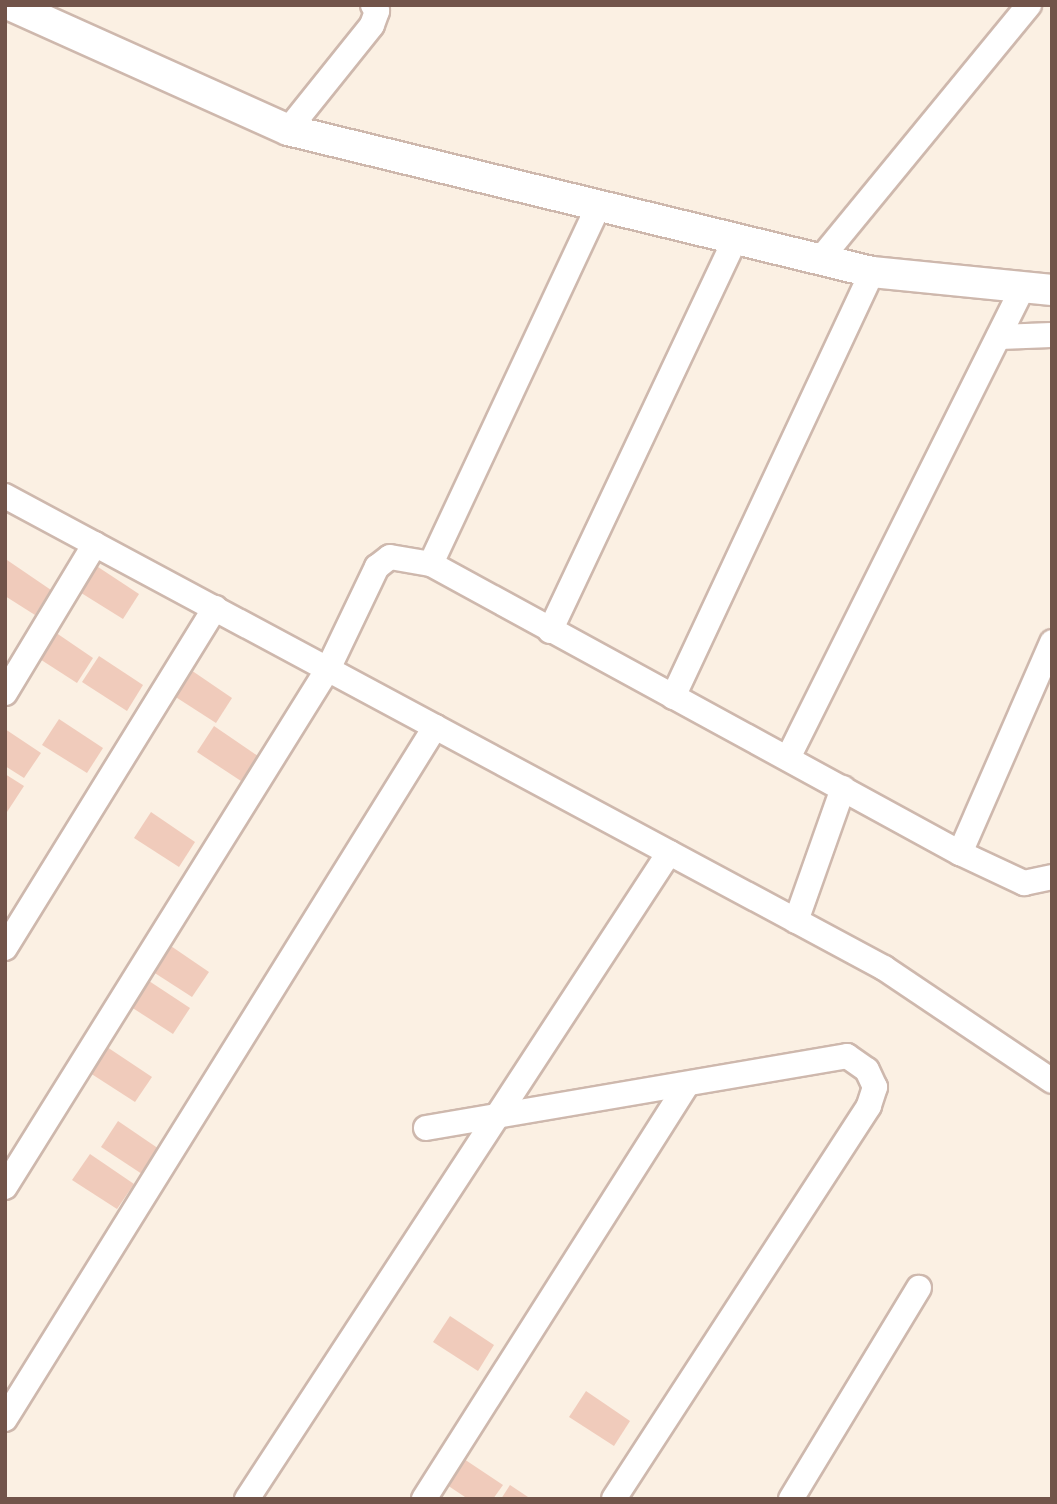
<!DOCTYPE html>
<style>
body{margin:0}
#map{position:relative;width:1057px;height:1504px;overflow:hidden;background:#fbf0e3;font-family:"IBM Plex Sans",sans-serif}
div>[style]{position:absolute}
.building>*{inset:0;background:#f0cbbb}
.roads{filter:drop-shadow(2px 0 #ceb8ad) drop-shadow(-2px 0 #ceb8ad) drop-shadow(0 2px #ceb8ad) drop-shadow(0 -2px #ceb8ad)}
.minor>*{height:24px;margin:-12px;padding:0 12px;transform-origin:12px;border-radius:12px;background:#fff}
.tertiary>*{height:30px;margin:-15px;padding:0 15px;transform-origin:15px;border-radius:15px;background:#fff}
span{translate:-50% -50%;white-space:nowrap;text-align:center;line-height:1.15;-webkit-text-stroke:5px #fff4e8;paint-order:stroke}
.frame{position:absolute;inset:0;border:7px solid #72544a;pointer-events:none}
</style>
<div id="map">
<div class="building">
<i style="clip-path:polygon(7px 560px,51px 590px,35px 615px,5px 596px)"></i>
<i style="clip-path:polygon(95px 565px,139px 594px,123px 619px,78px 591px)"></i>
<i style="clip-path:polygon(49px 628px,93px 658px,77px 683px,32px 654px)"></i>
<i style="clip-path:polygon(99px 656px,143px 685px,127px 711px,82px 682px)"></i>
<i style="clip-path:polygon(188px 668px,232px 698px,216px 723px,171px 694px)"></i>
<i style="clip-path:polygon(59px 719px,103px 748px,87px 773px,42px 745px)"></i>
<i style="clip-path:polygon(214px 726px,258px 756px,241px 781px,197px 752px)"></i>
<i style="clip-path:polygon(5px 729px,41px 753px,24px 778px,5px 766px)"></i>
<i style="clip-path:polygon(5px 774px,24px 786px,7px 812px,5px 810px)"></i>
<i style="clip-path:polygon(151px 812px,195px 842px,179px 867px,134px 838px)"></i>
<i style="clip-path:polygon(165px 942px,209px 972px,192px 997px,147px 968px)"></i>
<i style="clip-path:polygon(146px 979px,190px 1008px,173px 1034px,128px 1005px)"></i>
<i style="clip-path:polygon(107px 1047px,152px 1077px,135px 1102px,90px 1073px)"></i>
<i style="clip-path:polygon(118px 1121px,162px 1151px,145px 1176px,101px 1147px)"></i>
<i style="clip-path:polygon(90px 1154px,134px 1184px,117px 1209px,72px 1180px)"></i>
<i style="clip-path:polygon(450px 1316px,494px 1345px,478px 1371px,433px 1342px)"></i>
<i style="clip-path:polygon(586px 1391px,630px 1421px,614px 1446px,569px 1417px)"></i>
<i style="clip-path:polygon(458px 1455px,503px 1485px,493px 1499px,468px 1499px,441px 1481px)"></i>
<i style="clip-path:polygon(510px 1485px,531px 1499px,501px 1499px)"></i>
</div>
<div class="roads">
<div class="minor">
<i style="left:288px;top:130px;width:134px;rotate:-51.3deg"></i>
<i style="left:372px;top:25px;width:15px;rotate:-70deg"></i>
<i style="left:377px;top:11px;width:7px;rotate:-124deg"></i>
<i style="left:598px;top:207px;width:394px;rotate:115.1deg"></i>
<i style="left:431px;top:564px;width:603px;rotate:28.65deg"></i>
<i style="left:960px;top:853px;width:71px;rotate:25.1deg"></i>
<i style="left:1024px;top:883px;width:29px;rotate:-12deg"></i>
<i style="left:822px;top:257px;width:326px;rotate:-50.6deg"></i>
<i style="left:999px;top:337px;width:53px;rotate:-2.2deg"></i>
<i style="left:5px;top:496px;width:998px;rotate:28.23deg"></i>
<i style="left:884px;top:968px;width:202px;rotate:33.9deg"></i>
<i style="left:550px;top:631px;width:430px;rotate:-64.7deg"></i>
<i style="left:5px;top:693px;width:174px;rotate:-58.9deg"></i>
<i style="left:673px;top:697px;width:469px;rotate:-64.9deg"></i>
<i style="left:788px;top:758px;width:526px;rotate:-63.48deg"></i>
<i style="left:960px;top:853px;width:230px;rotate:-66.4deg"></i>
<i style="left:796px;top:921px;width:141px;rotate:-70.5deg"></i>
<i style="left:5px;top:948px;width:400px;rotate:-58.3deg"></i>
<i style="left:426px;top:1128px;width:427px;rotate:-9.7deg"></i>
<i style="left:847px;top:1056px;width:24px;rotate:35deg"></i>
<i style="left:867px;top:1070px;width:19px;rotate:65deg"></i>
<i style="left:875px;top:1087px;width:20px;rotate:108deg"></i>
<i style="left:869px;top:1106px;width:468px;rotate:123deg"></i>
<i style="left:5px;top:1187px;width:613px;rotate:-58.07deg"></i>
<i style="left:329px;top:667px;width:111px;rotate:-64.4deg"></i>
<i style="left:377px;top:567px;width:16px;rotate:-38deg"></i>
<i style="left:390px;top:557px;width:42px;rotate:9.7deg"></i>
<i style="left:5px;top:1419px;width:815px;rotate:-58.14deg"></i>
<i style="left:247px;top:1499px;width:772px;rotate:-56.85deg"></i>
<i style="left:424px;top:1499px;width:491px;rotate:-57.6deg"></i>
<i style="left:791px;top:1499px;width:247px;rotate:-58.8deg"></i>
</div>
<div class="tertiary">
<i style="left:10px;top:5px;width:305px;rotate:24.2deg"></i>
<i style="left:288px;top:130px;width:601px;rotate:13.67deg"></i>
<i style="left:872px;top:272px;width:181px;rotate:5.7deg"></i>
</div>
</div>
<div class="frame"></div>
</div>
